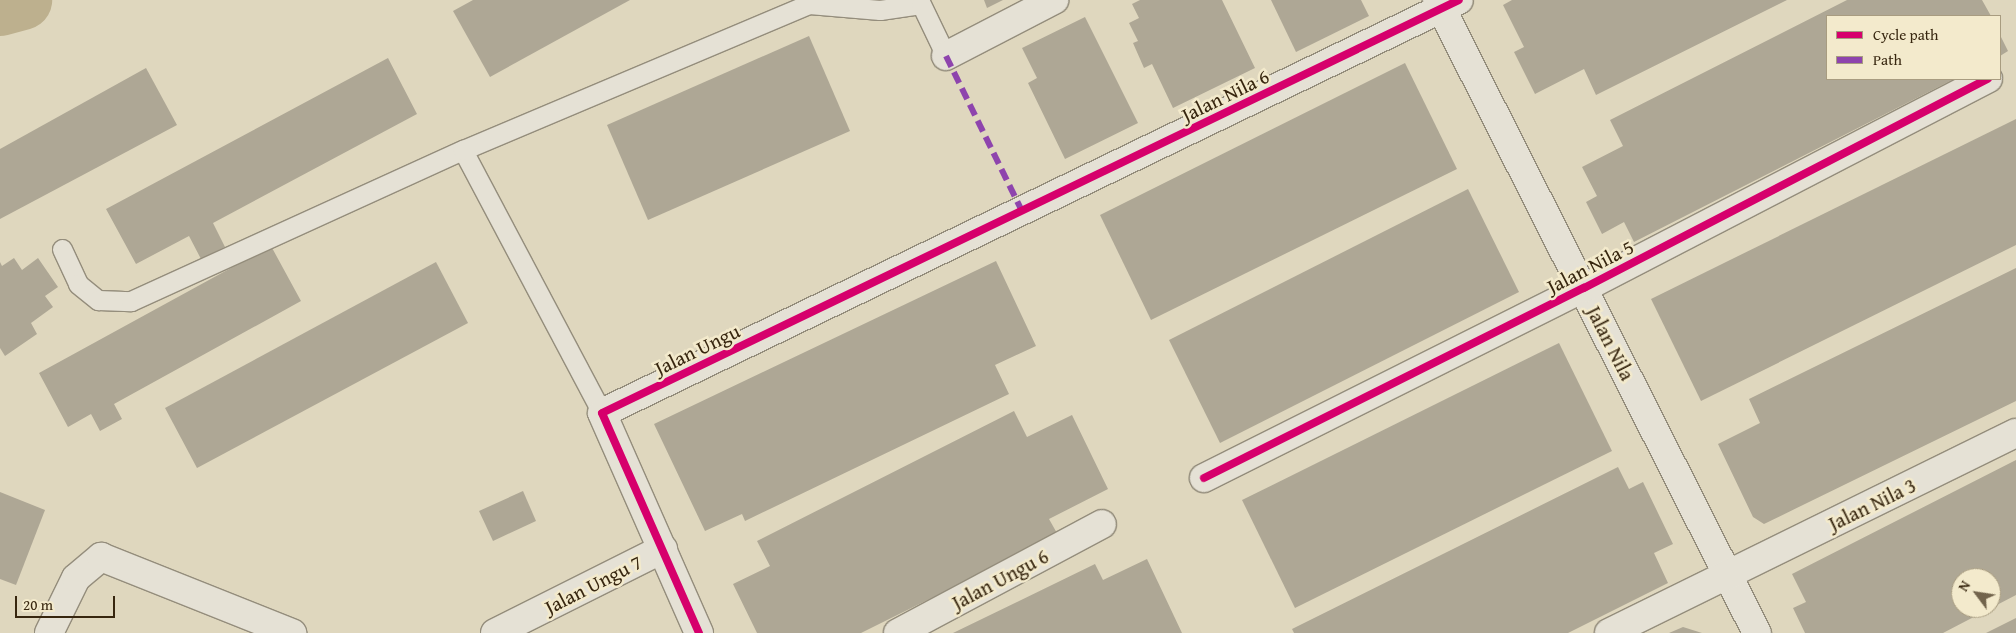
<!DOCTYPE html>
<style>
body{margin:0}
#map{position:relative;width:2016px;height:633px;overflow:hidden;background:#dfd7be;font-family:"Gentium Book Plus",serif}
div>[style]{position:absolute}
.river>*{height:60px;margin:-30px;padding:0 30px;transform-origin:30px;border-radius:30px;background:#bdb08e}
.building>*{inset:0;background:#aea795}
.roads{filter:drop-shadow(1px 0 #948d7c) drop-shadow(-1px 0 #948d7c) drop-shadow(0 1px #948d7c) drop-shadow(0 -1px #948d7c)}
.service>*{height:19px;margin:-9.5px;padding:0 9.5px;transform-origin:9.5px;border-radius:9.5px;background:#e5e1d5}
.minor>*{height:28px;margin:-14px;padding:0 14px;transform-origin:14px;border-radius:14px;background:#e5e1d5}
.quiet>*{height:6px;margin-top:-3px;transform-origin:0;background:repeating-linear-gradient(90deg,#8e44ad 0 12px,transparent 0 18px)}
.cycleway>*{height:8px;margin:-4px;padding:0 4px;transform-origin:4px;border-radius:4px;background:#d6006c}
span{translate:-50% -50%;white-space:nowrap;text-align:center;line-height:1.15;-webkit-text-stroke:5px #f3eacc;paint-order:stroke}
.street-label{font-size:20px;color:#37260f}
.legend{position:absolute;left:1826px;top:15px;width:175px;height:65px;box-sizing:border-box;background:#f3eacc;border:1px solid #a89c80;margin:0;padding:6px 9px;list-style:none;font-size:15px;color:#37260f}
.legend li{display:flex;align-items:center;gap:10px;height:25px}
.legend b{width:25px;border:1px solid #a89c80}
.north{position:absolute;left:1951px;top:568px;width:50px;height:50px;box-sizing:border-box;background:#f3eacc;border:1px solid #a89c80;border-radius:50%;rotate:301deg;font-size:14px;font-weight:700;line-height:20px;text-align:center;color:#37260f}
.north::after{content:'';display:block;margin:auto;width:18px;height:22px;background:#72644c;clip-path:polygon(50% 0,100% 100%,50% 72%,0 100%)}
.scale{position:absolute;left:15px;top:596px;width:100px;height:22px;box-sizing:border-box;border:2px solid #37260f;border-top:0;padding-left:6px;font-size:15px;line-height:18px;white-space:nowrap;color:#37260f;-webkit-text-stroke:4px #f3eacc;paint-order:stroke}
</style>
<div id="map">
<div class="river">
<i style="left:0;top:6px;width:23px;rotate:-15deg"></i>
</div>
<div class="building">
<i style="clip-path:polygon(473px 0,630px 0,490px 77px,453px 11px)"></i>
<i style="clip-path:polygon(984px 0,1003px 0,987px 8px)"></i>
<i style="clip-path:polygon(1140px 0,1222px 0,1255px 68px,1173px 108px,1152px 64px,1144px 68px,1133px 43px,1138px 41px,1129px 23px,1139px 18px,1132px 4px)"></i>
<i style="clip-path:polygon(1271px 0,1361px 0,1369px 16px,1296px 52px)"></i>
<i style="clip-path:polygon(1512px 0,1787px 0,1596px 95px,1584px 69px,1535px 94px,1514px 52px,1524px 47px,1503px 5px)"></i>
<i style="clip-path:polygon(1847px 0,1982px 0,1991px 16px,1827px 16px,1827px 79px,1954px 79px,1634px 242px,1624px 222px,1602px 234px,1586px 202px,1597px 196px,1582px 167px,1623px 146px,1610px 120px)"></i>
<i style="clip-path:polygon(1085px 17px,1138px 123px,1065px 159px,1028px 83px,1037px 78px,1022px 48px)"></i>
<i style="clip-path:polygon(2000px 35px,2008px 51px,2000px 56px)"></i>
<i style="clip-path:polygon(809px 36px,850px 131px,648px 220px,607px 125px)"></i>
<i style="clip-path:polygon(388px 58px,417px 114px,213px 223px,225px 247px,201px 259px,189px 236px,136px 264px,106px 209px)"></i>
<i style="clip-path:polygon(1405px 63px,1457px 169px,1151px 320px,1100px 215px)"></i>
<i style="clip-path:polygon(146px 68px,177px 125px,0 219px,0 149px)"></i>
<i style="clip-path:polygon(2016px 119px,2016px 245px,1701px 401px,1651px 299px)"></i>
<i style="clip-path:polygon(1468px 189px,1519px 292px,1220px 443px,1169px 340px)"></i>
<i style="clip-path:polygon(271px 246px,301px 301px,114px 404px,122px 419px,100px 431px,91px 414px,68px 427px,39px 373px)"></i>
<i style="clip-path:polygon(14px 258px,22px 270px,38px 258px,58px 287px,45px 296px,53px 307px,31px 323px,37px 334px,5px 356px,0 348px,0 262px,2px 266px)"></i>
<i style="clip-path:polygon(996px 261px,1036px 346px,995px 365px,1009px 394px,745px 521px,742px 514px,705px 531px,654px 424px)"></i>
<i style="clip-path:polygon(436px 262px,468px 323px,197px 468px,165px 408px)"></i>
<i style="clip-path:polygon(2016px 268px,2016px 401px,1764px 524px,1753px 517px,1718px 444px,1760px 423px,1749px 399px)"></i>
<i style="clip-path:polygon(1559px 343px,1612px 451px,1295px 608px,1242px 500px)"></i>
<i style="clip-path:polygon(1014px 411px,1027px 437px,1072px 415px,1108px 489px,1049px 519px,1058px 535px,861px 633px,757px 633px,733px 584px,770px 566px,757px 541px)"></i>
<i style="clip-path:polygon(evenodd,2016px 460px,2016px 595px,1943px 633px,1805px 633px,1793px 608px,1806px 602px,1792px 574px,2016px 460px,1961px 578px,1991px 578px,1991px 608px,1961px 608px,1961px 578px)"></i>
<i style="clip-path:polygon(1618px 467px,1629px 489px,1643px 482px,1673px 544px,1654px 553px,1668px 583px,1568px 633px,1294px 633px,1292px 629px)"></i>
<i style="clip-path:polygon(523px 491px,536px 521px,493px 541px,479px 511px)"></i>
<i style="clip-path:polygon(0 492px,45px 510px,16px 585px,0 579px)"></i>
<i style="clip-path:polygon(1147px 559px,1182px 633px,953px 633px,1095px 564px,1103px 580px)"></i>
<i style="clip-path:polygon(2016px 618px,2016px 633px,1986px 633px)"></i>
<i style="clip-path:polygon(1683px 627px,1702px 633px,1669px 633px)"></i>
</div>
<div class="roads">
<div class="service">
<i style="left:62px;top:249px;width:38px;rotate:65deg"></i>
<i style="left:78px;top:284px;width:26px;rotate:39deg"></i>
<i style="left:98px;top:300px;width:33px;rotate:2deg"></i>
<i style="left:131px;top:301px;width:365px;rotate:-24.5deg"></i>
<i style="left:602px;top:413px;width:297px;rotate:-117.9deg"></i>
<i style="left:463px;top:150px;width:376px;rotate:-22.9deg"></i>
<i style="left:809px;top:4px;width:71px;rotate:4.8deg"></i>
<i style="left:880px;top:10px;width:41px;rotate:-8.3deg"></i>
<i style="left:921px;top:4px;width:58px;rotate:64.3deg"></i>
</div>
<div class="minor">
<i style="left:1437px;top:0;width:709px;rotate:63.18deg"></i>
<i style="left:946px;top:56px;width:122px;rotate:-27.4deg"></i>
<i style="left:1204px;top:478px;width:425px;rotate:-26.6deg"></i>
<i style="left:1584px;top:288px;width:455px;rotate:-27.4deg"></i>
<i style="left:49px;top:633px;width:61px;rotate:-63.9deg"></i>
<i style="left:76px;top:578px;width:33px;rotate:-40deg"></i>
<i style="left:101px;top:557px;width:206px;rotate:21.7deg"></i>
<i style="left:495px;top:633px;width:188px;rotate:-26.6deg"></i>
<i style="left:699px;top:633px;width:240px;rotate:-113.8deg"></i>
<i style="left:602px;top:413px;width:951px;rotate:-25.73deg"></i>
<i style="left:898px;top:633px;width:231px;rotate:-28.1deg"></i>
<i style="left:1609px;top:633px;width:453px;rotate:-26.2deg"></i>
</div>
</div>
<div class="quiet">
<i style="left:946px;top:56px;width:173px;rotate:63.9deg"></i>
</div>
<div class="cycleway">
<i style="left:1204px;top:478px;width:425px;rotate:-26.6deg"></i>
<i style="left:1584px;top:288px;width:455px;rotate:-27.4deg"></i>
<i style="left:699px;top:633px;width:240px;rotate:-113.8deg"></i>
<i style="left:602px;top:413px;width:951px;rotate:-25.73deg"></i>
</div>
<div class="street-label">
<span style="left:1225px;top:95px;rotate:-26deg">Jalan Nila 6</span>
<span style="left:1590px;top:266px;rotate:-27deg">Jalan Nila 5</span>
<span style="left:1611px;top:343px;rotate:63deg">Jalan Nila</span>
<span style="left:697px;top:349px;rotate:-26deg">Jalan Ungu</span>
<span style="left:1872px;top:504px;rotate:-26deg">Jalan Nila 3</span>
<span style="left:1000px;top:579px;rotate:-28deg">Jalan Ungu 6</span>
<span style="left:593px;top:584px;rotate:-27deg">Jalan Ungu 7</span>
</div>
<ul class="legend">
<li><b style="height:6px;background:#d6006c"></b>Cycle path</li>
<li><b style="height:6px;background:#8e44ad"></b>Path</li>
</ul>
<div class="north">N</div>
<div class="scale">20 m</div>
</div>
